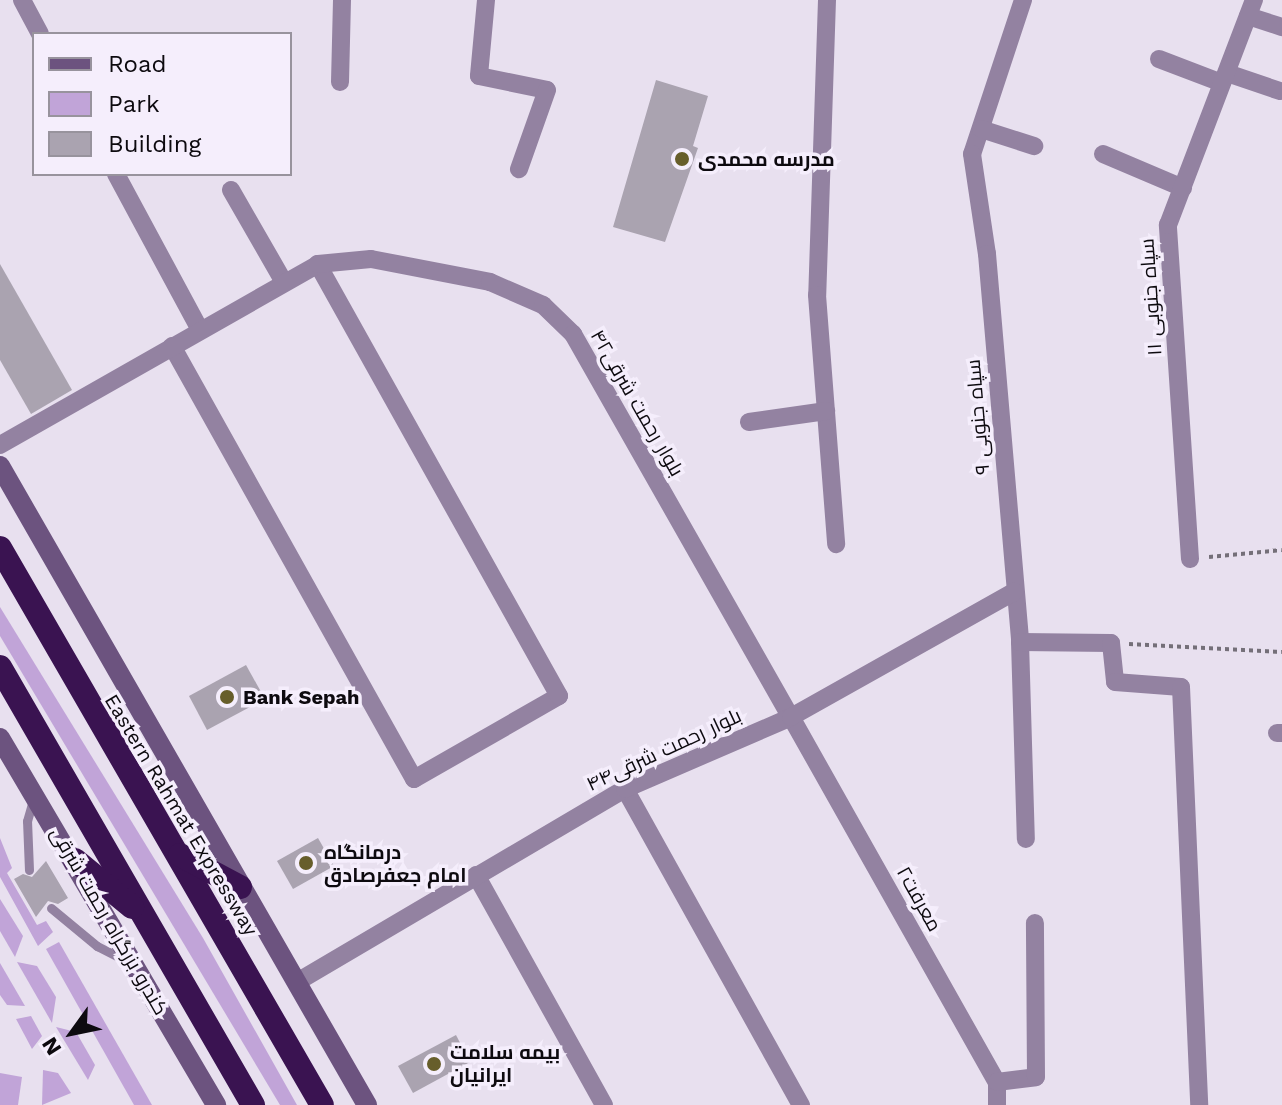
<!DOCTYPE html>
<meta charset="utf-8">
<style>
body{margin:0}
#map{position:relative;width:1282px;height:1105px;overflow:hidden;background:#e8e0ef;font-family:"Work Sans",Cairo,sans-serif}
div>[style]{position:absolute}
.green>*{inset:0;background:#c1a4d8}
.building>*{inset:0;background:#aaa3b0}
.path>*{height:4px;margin-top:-2px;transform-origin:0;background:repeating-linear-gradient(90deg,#746f78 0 4px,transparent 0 8px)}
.lane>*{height:9px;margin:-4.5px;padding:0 4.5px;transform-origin:4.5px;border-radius:4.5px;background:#9382a1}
.street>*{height:18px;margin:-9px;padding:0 9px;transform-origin:9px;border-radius:9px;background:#9382a1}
.secondary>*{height:20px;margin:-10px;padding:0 10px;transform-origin:10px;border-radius:10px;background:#6c537f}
.highway>*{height:24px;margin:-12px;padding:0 12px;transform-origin:12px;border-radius:12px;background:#3a1351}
.dots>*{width:22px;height:22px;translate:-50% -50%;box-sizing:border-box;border:4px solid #f5eefc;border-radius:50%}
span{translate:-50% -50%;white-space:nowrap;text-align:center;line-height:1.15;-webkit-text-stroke:7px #f5eefc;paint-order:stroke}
.poi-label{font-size:20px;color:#0d0a0f;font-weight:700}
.left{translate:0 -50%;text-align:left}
.street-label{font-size:20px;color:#0d0a0f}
.legend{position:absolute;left:32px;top:32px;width:260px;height:144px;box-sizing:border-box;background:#f5eefc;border:2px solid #98939d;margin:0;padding:10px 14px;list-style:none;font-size:24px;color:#0d0a0f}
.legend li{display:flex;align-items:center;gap:16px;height:40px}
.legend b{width:40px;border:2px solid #98939d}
.north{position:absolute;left:32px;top:993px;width:80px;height:80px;-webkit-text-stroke:6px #f5eefc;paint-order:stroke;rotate:237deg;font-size:22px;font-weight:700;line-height:32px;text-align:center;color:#0d0a0f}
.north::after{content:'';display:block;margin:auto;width:28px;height:36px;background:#0d0a0f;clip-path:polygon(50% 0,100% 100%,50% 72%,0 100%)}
</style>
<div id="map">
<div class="green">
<i style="clip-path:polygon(0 607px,203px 938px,297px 1105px,280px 1105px,0 636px)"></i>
<i style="clip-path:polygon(0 838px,12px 868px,7px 873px,37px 925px,46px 921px,53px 932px,38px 946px,0 877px)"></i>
<i style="clip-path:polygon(0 899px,23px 936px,15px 957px,0 931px)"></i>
<i style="clip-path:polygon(59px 942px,152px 1105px,134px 1105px,46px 949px)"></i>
<i style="clip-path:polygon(17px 962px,37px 966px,56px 997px,52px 1023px)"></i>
<i style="clip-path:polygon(0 963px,25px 1006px,7px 1005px,0 995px)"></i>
<i style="clip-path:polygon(31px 1016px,42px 1036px,32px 1049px,16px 1019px)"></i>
<i style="clip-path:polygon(56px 1027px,76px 1032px,95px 1065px,88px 1080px)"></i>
<i style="clip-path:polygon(43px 1070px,58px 1073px,71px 1093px,42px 1105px)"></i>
<i style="clip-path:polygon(0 1073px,22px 1077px,18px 1105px,0 1105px)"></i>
</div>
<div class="building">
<i style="clip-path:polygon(656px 80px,708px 96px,693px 146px,698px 148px,665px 242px,613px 227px)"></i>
<i style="clip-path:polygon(0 264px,72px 390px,31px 414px,0 360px)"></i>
<i style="clip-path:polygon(246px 665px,265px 699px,207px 730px,189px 696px)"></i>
<i style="clip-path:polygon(318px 838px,334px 866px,293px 889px,277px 861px)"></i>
<i style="clip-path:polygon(46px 861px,68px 898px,58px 904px,48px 901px,36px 917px,14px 879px,23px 874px,32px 877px)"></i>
<i style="clip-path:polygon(456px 1035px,470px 1062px,413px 1093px,398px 1066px)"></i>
</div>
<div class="path">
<i style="left:1209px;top:557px;width:73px;rotate:-5.5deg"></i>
<i style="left:1129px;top:644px;width:153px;rotate:3deg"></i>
</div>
<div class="lane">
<i style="left:29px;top:870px;width:49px;rotate:-92.3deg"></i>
<i style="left:27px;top:821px;width:25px;rotate:-74deg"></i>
<i style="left:51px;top:908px;width:60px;rotate:39.6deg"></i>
<i style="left:97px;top:946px;width:33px;rotate:27deg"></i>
</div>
<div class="street">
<i style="left:22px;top:0;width:38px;rotate:62deg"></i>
<i style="left:486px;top:0;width:76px;rotate:95.3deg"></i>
<i style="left:479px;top:76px;width:69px;rotate:11.6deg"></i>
<i style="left:547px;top:90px;width:84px;rotate:109.5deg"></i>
<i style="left:827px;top:0;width:295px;rotate:91.9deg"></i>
<i style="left:817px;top:295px;width:250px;rotate:85.6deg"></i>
<i style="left:1023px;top:0;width:162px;rotate:108.3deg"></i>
<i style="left:972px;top:154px;width:101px;rotate:81.5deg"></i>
<i style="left:987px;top:254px;width:389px;rotate:85.1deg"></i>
<i style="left:1020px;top:642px;width:197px;rotate:88.3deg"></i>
<i style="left:1248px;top:16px;width:36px;rotate:18deg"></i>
<i style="left:1159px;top:59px;width:67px;rotate:20.9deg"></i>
<i style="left:1227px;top:73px;width:56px;rotate:18.8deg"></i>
<i style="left:340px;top:82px;width:82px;rotate:-88.6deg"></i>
<i style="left:981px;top:129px;width:56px;rotate:17.8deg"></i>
<i style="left:1103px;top:154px;width:87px;rotate:23deg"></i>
<i style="left:116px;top:174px;width:175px;rotate:61.7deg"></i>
<i style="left:231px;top:190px;width:106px;rotate:60.1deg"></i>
<i style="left:172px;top:346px;width:496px;rotate:60.8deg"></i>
<i style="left:414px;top:779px;width:167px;rotate:-29.8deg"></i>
<i style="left:559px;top:696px;width:495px;rotate:-119.2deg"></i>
<i style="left:749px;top:422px;width:78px;rotate:-8.1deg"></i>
<i style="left:0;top:445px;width:366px;rotate:-29.6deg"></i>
<i style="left:318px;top:264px;width:53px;rotate:-5.4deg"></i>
<i style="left:371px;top:259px;width:121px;rotate:10.9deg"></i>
<i style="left:490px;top:282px;width:58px;rotate:23.5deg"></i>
<i style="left:543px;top:305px;width:42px;rotate:44deg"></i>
<i style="left:573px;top:334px;width:441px;rotate:60.4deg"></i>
<i style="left:791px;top:717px;width:419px;rotate:60.6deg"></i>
<i style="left:997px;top:1082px;width:23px;rotate:90deg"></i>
<i style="left:1190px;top:559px;width:335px;rotate:-93.8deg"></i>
<i style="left:1168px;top:225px;width:241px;rotate:-69.1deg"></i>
<i style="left:1020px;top:642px;width:91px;rotate:0.6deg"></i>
<i style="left:1111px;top:643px;width:39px;rotate:84deg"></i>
<i style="left:1115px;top:682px;width:66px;rotate:4.3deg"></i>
<i style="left:1181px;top:687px;width:418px;rotate:87.5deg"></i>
<i style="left:1277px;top:733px;width:5px"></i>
<i style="left:625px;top:789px;width:362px;rotate:60.9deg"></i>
<i style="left:476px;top:875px;width:263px;rotate:60.9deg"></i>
<i style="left:297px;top:982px;width:381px;rotate:-30.5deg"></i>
<i style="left:625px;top:789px;width:181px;rotate:-23.4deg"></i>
<i style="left:791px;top:717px;width:256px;rotate:-29.3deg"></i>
<i style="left:997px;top:1082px;width:39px;rotate:-7deg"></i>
<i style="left:1036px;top:1077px;width:154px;rotate:-90.4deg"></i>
</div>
<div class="secondary">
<i style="left:0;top:466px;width:737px;rotate:60.13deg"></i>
<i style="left:0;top:738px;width:426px;rotate:59.5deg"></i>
</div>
<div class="highway">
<i style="left:0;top:548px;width:643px;rotate:59.97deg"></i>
<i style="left:0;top:667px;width:506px;rotate:59.99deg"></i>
<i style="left:180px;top:855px;width:68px;rotate:28.1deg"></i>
<i style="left:75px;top:860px;width:74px;rotate:39.5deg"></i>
</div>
<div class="dots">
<i style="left:682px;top:159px;background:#675e2b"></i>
<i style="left:227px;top:697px;background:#675e2b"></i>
<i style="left:306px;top:863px;background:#675e2b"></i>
<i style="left:434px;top:1064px;background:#675e2b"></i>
</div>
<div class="poi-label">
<span class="left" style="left:698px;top:159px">مدرسه محمدی</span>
<span class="left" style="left:243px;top:697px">Bank Sepah</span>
<span class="left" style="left:324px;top:864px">درمانگاه<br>امام جعفرصادق</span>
<span class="left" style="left:450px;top:1064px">بیمه سلامت<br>ایرانیان</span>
</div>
<div class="street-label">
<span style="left:1151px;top:297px;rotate:-94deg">۱۱ سپاه جنوبی</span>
<span style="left:637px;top:403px;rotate:60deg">بلوار رحمت شرقی۴۲</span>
<span style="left:978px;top:417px;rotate:-95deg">۹ سپاه جنوبی</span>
<span style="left:664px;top:750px;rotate:-25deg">۴۴بلوار رحمت شرقی</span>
<span style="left:181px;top:815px;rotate:59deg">Eastern Rahmat Expressway</span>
<span style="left:919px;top:899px;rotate:61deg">معرفت۲</span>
<span style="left:109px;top:921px;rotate:60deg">کندرو بزرگراه رحمت شرقی</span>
</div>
<ul class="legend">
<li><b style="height:10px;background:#6c537f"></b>Road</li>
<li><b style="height:22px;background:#c1a4d8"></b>Park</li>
<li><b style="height:22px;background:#aaa3b0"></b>Building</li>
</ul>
<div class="north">N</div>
</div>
